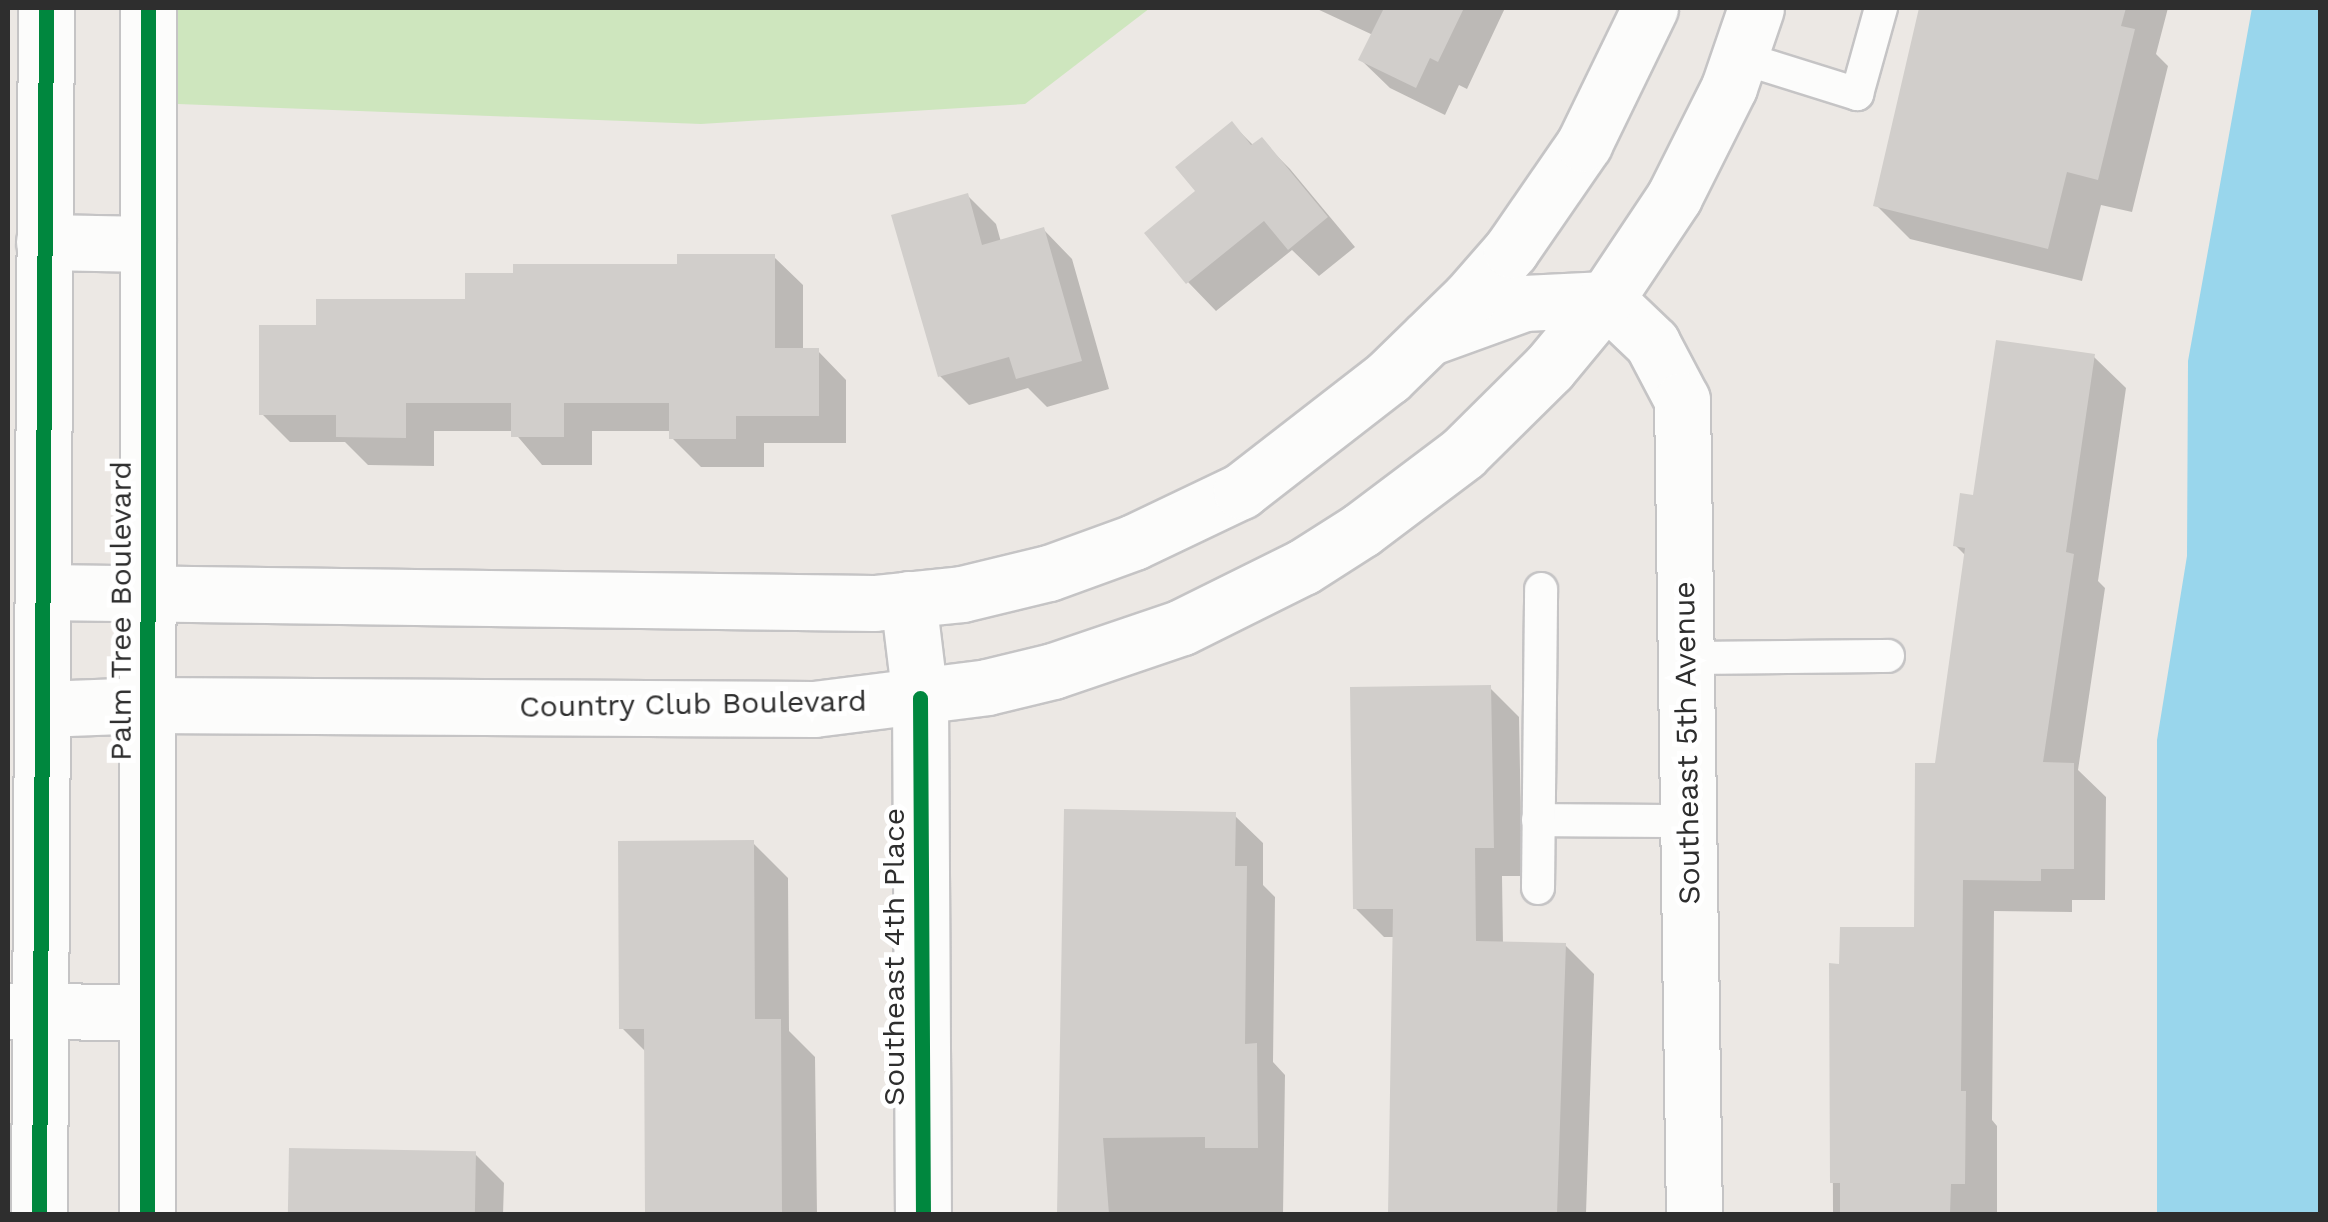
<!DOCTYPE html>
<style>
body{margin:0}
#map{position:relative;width:2328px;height:1222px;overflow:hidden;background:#ece8e4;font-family:"Work Sans",sans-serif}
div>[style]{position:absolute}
.green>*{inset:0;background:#cee6be}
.water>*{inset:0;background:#99d6ec}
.shadow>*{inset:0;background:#0003}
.building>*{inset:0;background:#d1cecb;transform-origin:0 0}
.roads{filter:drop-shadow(2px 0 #c5c4c5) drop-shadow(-2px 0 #c5c4c5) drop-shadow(0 2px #c5c4c5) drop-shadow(0 -2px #c5c4c5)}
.lane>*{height:32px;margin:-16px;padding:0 16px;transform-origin:16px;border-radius:16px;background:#fcfcfb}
.street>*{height:55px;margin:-27.5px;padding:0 27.5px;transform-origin:27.5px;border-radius:27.5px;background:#fcfcfb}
.secondary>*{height:55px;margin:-27.5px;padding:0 27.5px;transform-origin:27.5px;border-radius:27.5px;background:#fcfcfb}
.cycleway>*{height:15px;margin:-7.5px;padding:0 7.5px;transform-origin:7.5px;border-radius:7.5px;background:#00873e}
span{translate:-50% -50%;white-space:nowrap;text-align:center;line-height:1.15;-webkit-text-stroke:10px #fff;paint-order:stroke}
.street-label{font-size:30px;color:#2e2e2e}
.frame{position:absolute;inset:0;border:10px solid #2e2e2e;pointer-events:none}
</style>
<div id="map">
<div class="green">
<i style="clip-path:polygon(178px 8px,1150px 8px,1025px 104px,701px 124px,178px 104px)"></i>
</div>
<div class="water">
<i style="clip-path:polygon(2252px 8px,2320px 8px,2320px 1214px,2157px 1214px,2157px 740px,2187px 556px,2188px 361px)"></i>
</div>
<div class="shadow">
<i style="clip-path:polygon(1315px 8px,1505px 8px,1467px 89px,1459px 85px,1445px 115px,1390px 88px,1361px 60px,1373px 35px)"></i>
<i style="clip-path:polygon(1921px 8px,2168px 8px,2156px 54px,2168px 66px,2132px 212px,2101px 205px,2082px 281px,1910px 239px,1876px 205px)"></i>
<i style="clip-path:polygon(1232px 124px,1254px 146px,1261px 140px,1290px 169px,1355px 247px,1319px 276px,1292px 250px,1216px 311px,1188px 282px,1199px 191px)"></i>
<i style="clip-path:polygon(967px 195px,996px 224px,1001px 242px,1044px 230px,1072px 259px,1109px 389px,1047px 407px,1028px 388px,969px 405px,940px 376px)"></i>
<i style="clip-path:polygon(774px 257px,803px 285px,803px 351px,818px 351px,846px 380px,846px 443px,764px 443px,764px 467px,701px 467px,672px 438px,672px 431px,592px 431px,592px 465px,542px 465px,513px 431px,434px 431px,434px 466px,368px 465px,345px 442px,290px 442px,262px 414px,319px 328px,679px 267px)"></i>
<i style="clip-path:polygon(2093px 356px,2126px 388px,2098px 581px,2105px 588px,2078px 770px,2106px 797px,2105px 900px,2072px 900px,2072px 912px,1994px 911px,1992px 1120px,1997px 1126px,1997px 1214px,1833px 1214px,1832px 966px,1841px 967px,1916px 930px,1967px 557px,1955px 545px,1975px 498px)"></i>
<i style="clip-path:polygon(1490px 688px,1519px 717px,1522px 876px,1502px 876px,1503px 944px,1565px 945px,1594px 974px,1586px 1214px,1391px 1214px,1395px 937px,1384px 937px,1355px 908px)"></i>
<i style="clip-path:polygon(1066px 812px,1234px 815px,1263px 843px,1263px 885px,1275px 897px,1273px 1062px,1285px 1075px,1283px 1214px,1060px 1214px)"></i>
<i style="clip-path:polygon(753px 843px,788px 878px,789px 1031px,815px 1057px,817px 1214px,647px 1214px,647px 1053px,621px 1027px)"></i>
<i style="clip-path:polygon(292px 1150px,475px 1154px,504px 1183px,503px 1214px,290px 1214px)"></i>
</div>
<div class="building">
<i style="clip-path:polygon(1384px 8px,1464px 8px,1438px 62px,1430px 58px,1416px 88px,1358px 60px)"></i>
<i style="clip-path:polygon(1919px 8px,2126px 8px,2121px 26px,2135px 29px,2098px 180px,2067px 172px,2048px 249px,1873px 206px)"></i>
<i style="clip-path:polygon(1232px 121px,1251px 145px,1262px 137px,1328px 217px,1288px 250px,1264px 221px,1186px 284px,1144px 233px,1195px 191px,1175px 167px)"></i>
<i style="clip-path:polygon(968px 193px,982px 245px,1044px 227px,1082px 361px,1016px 379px,1009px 357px,938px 377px,891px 215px)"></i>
<i style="clip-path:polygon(677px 254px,775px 254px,775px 348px,819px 348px,819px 416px,736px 416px,736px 439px,669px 439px,669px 403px,564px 403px,564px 437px,511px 437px,511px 403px,406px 403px,406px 438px,336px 437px,336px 415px,259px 415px,259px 325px,316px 325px,316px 299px,465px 299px,465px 273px,513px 273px,513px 264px,677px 264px)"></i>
<i style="clip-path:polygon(1996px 340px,2095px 354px,2066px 552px,2074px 554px,2043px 762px,2074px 763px,2074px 869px,2041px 869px,2041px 881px,1963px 880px,1961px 1091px,1966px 1091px,1965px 1184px,1951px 1184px,1950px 1214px,1840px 1214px,1840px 1183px,1830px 1183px,1829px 963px,1839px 964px,1840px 927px,1914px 927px,1915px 763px,1935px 763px,1965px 548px,1953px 546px,1960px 493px,1973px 495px)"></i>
<i style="clip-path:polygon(1491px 685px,1494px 848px,1475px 848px,1476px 941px,1566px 943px,1557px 1214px,1388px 1214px,1393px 909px,1353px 909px,1350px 687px)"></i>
<i style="clip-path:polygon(1064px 809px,1236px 812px,1235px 866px,1247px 866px,1245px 1044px,1257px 1043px,1258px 1148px,1205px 1148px,1205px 1137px,1103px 1138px,1109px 1214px,1057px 1214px)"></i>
<i style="clip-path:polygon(754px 840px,755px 1019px,781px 1019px,782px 1214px,645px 1214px,644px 1029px,619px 1029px,618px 841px)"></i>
<i style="left:289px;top:1148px;width:187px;height:66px;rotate:1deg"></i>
</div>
<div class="roads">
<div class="lane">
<i style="left:1739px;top:57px;width:124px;rotate:17.4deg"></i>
<i style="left:1857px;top:94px;width:89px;rotate:-74.4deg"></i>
<i style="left:1686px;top:658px;width:202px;rotate:-0.6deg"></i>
<i style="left:1538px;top:820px;width:150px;rotate:0.4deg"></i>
<i style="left:1538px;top:888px;width:299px;rotate:-89.4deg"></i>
</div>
<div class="street">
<i style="left:1428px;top:338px;width:102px;rotate:-20deg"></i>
<i style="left:1524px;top:303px;width:82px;rotate:-2.8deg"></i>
<i style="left:1606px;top:299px;width:64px;rotate:43.7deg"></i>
<i style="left:1652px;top:343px;width:64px;rotate:62.2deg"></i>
<i style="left:1682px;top:400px;width:814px;rotate:89.16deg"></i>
<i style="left:908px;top:599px;width:100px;rotate:83.1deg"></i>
<i style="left:920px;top:698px;width:516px;rotate:89.67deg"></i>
<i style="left:8px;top:1011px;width:139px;rotate:0.4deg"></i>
</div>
<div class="secondary">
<i style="left:44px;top:242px;width:104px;rotate:1.1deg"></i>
<i style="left:43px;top:592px;width:831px;rotate:0.76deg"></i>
<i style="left:874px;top:603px;width:88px;rotate:-5.8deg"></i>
<i style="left:962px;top:594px;width:89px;rotate:-13.6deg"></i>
<i style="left:1049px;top:573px;width:90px;rotate:-20deg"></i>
<i style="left:1134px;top:542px;width:119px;rotate:-25.5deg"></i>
<i style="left:1241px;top:491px;width:186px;rotate:-37.8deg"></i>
<i style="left:1388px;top:377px;width:113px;rotate:-44.3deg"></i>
<i style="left:1469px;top:298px;width:64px;rotate:-48.8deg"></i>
<i style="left:1511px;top:250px;width:129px;rotate:-55.4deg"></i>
<i style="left:1584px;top:144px;width:151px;rotate:-64.1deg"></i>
<i style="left:42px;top:709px;width:106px;rotate:-2.2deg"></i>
<i style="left:148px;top:705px;width:666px;rotate:0.34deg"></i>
<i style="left:814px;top:709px;width:174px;rotate:-7.2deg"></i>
<i style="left:987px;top:687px;width:68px;rotate:-13.6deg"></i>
<i style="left:1053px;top:671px;width:136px;rotate:-18.8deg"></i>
<i style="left:1182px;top:627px;width:135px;rotate:-26.4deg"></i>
<i style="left:1303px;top:567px;width:69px;rotate:-32.5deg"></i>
<i style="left:1361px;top:530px;width:128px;rotate:-37deg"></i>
<i style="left:1463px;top:453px;width:121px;rotate:-44.7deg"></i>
<i style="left:1549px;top:368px;width:89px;rotate:-50.4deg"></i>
<i style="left:1606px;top:299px;width:123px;rotate:-56.3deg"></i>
<i style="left:1674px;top:197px;width:123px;rotate:-63.4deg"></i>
<i style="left:1729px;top:87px;width:83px;rotate:-71.1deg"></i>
<i style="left:39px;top:1214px;width:1206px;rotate:-89.67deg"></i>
<i style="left:147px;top:1214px;width:1206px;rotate:-89.95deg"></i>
</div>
</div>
<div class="cycleway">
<i style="left:920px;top:698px;width:516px;rotate:89.67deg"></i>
<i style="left:39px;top:1214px;width:1206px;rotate:-89.67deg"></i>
<i style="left:147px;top:1214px;width:1206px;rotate:-89.95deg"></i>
</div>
<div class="street-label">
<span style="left:121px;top:611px;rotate:-90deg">Palm Tree Boulevard</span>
<span style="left:693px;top:704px;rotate:-1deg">Country Club Boulevard</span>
<span style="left:1687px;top:743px;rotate:-91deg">Southeast 5th Avenue</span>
<span style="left:894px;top:957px;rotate:-90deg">Southeast 4th Place</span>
</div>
<div class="frame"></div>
</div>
